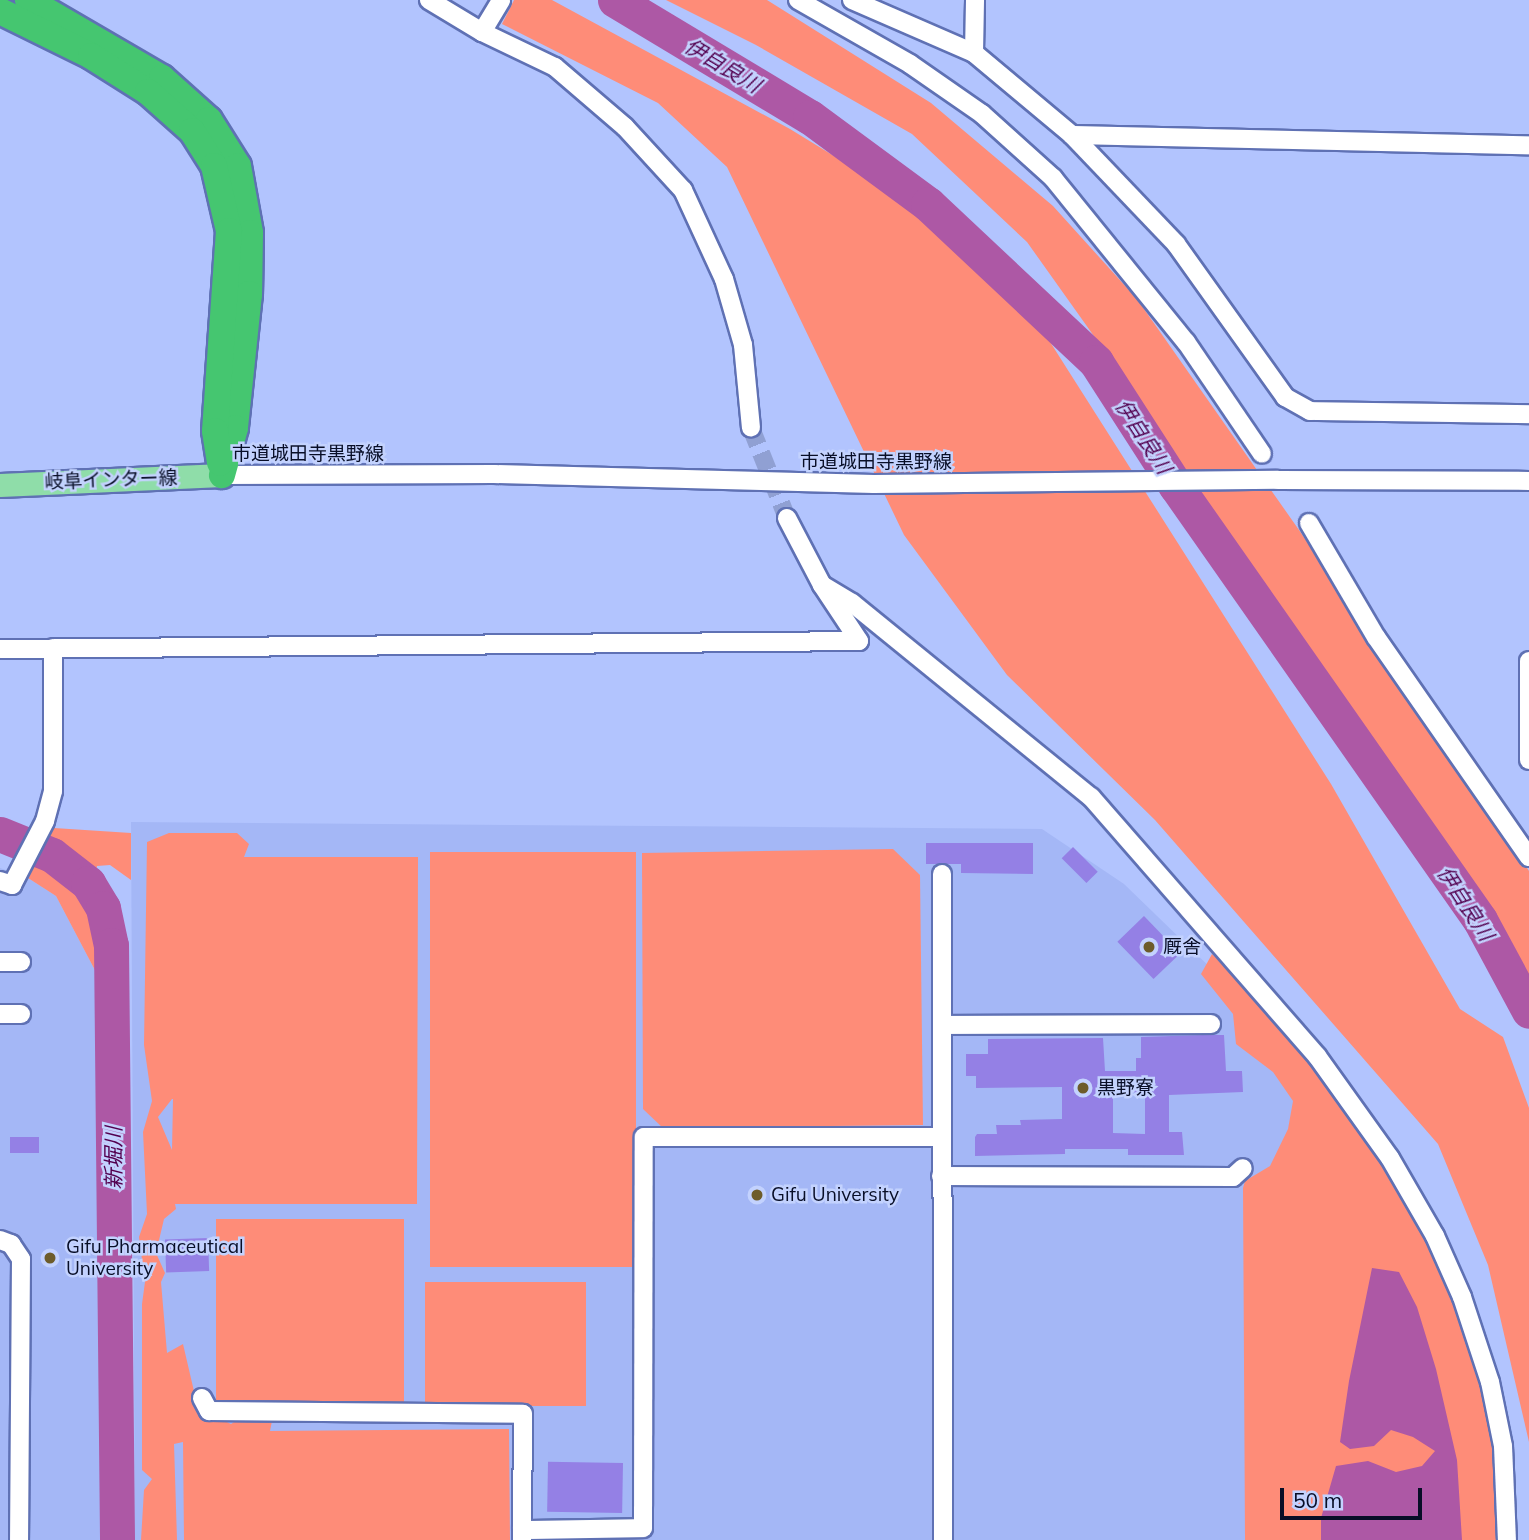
<!DOCTYPE html>
<meta charset="utf-8">
<style>
body{margin:0}
#map{position:relative;width:1529px;height:1540px;overflow:hidden;background:#b2c4fe;font-family:Mulish,"Noto Sans JP",sans-serif}
div>[style]{position:absolute}
.built>*{inset:0;background:#a4b7f6}
.green>*{inset:0;background:#fe8c78;transform-origin:0 0}
.water>*{inset:0;background:#ad58a5}
.river>*{height:35px;margin:-17.5px;padding:0 17.5px;transform-origin:17.5px;border-radius:17.5px;background:#ad58a5}
.building>*{inset:0;background:#9480e5;transform-origin:0 0}
.minor-tunnel>*{height:18px;margin-top:-9px;transform-origin:0;background:repeating-linear-gradient(90deg,#90a0d3 0 18px,transparent 0 27px)}
.roads{filter:drop-shadow(2px 0 #5f71b4) drop-shadow(-2px 0 #5f71b4) drop-shadow(0 2px #5f71b4) drop-shadow(0 -2px #5f71b4)}
.minor>*{height:18px;margin:-9px;padding:0 9px;transform-origin:9px;border-radius:9px;background:#fff}
.major>*{height:23px;margin:-11.5px;padding:0 11.5px;transform-origin:11.5px;border-radius:11.5px;background:#8fdda9}
.highway>*{height:26px;margin:-13px;padding:0 13px;transform-origin:13px;border-radius:13px;background:#45c670}
.dots>*{width:19px;height:19px;translate:-50% -50%;box-sizing:border-box;border:4px solid #c3d2fe;border-radius:50%}
span{translate:-50% -50%;white-space:nowrap;text-align:center;line-height:1.15;-webkit-text-stroke:5px #c3d2fe;paint-order:stroke}
.street-label{font-size:19px;color:#080e27}
.poi-label{font-size:19px;color:#080e27}
.left{translate:0 -50%;text-align:left}
.water-label{font-size:21px;color:#53004f;font-style:italic}
.scale{position:absolute;left:1280px;top:1488px;width:142px;height:32px;box-sizing:border-box;border:4px solid #080e27;border-top:0;padding-left:9px;font-size:21px;line-height:24px;white-space:nowrap;color:#080e27;-webkit-text-stroke:5px #c3d2fe;paint-order:stroke}
</style>
<div id="map">
<div class="built">
<i style="clip-path:polygon(131px 822px,1042px 829px,1124px 884px,1218px 975px,1326px 1099px,1479px 1540px,135px 1540px)"></i>
<i style="clip-path:polygon(0 868px,28px 878px,56px 896px,98px 976px,103px 1540px,0 1540px)"></i>
</div>
<div class="green">
<i style="clip-path:polygon(514px 0,552px 0,790px 129px,896px 194px,1031px 312px,1331px 784px,1460px 1009px,1503px 1037px,1529px 1108px,1529px 1442px,1488px 1265px,1438px 1144px,1155px 820px,1007px 675px,904px 535px,727px 167px,658px 103px,502px 24px)"></i>
<i style="clip-path:polygon(666px 0,767px 0,931px 103px,1053px 206px,1137px 299px,1299px 530px,1529px 871px,1529px 994px,1323px 675px,1269px 602px,1138px 398px,1027px 242px,912px 134px,756px 45px)"></i>
<i style="clip-path:polygon(54px 828px,131px 833px,131px 880px,110px 865px,97px 866px,90px 911px,112px 969px,98px 976px,56px 896px,28px 878px)"></i>
<i style="clip-path:polygon(evenodd,169px 833px,237px 833px,249px 844px,244px 857px,418px 857px,417px 1204px,175px 1204px,176px 1209px,164px 1219px,156px 1253px,165px 1273px,161px 1282px,167px 1353px,183px 1344px,200px 1417px,206px 1412px,231px 1424px,247px 1414px,272px 1421px,270px 1431px,509px 1429px,510px 1540px,184px 1540px,183px 1442px,174px 1444px,177px 1540px,141px 1540px,144px 1490px,152px 1479px,142px 1470px,142px 1304px,145px 1282px,139px 1237px,147px 1214px,143px 1132px,152px 1101px,144px 1045px,147px 842px,169px 833px,172px 1099px,173px 1099px,172px 1150px,158px 1117px,172px 1099px)"></i>
<i style="clip-path:polygon(893px 849px,920px 875px,923px 1125px,663px 1128px,643px 1109px,642px 853px)"></i>
<i style="left:430px;top:852px;width:206px;height:415px"></i>
<i style="clip-path:polygon(1212px 954px,1250px 989px,1318px 1063px,1403px 1189px,1470px 1327px,1512px 1499px,1513px 1540px,1245px 1540px,1243px 1188px,1245px 1181px,1270px 1166px,1288px 1129px,1293px 1101px,1273px 1072px,1236px 1044px,1233px 1014px,1201px 974px)"></i>
<i style="left:216px;top:1219px;width:188px;height:186px"></i>
<i style="left:425px;top:1282px;width:161px;height:124px"></i>
</div>
<div class="water">
<i style="clip-path:polygon(1372px 1268px,1399px 1272px,1417px 1307px,1436px 1369px,1457px 1460px,1462px 1540px,1321px 1540px,1321px 1518px,1336px 1466px,1368px 1461px,1396px 1472px,1422px 1466px,1435px 1451px,1413px 1437px,1391px 1430px,1374px 1446px,1350px 1449px,1340px 1442px,1349px 1381px)"></i>
</div>
<div class="river">
<i style="left:615px;top:0;width:227px;rotate:31deg"></i>
<i style="left:810px;top:117px;width:147px;rotate:36.4deg"></i>
<i style="left:928px;top:204px;width:231px;rotate:43.2deg"></i>
<i style="left:1096px;top:362px;width:148px;rotate:57.2deg"></i>
<i style="left:1176px;top:486px;width:530px;rotate:54.99deg"></i>
<i style="left:1480px;top:920px;width:103px;rotate:61.7deg"></i>
<i style="left:0;top:834px;width:56px;rotate:22deg"></i>
<i style="left:52px;top:855px;width:46px;rotate:37.9deg"></i>
<i style="left:88px;top:883px;width:29px;rotate:59deg"></i>
<i style="left:103px;top:908px;width:38px;rotate:78deg"></i>
<i style="left:111px;top:945px;width:595px;rotate:89.42deg"></i>
</div>
<div class="building">
<i style="clip-path:polygon(926px 843px,1033px 843px,1033px 874px,961px 873px,961px 864px,926px 864px)"></i>
<i style="left:1073px;top:847px;width:35px;height:16px;rotate:45deg"></i>
<i style="left:1144px;top:916px;width:52px;height:37px;rotate:46deg"></i>
<i style="clip-path:polygon(evenodd,1202px 1035px,1224px 1035px,1226px 1071px,1242px 1071px,1243px 1092px,1169px 1095px,1169px 1132px,1182px 1132px,1184px 1155px,1128px 1155px,1128px 1149px,1065px 1149px,1065px 1154px,975px 1156px,975px 1137px,977px 1134px,997px 1134px,996px 1125px,1021px 1125px,1020px 1120px,1062px 1119px,1062px 1087px,976px 1088px,976px 1076px,966px 1076px,966px 1054px,988px 1054px,988px 1039px,1103px 1038px,1105px 1071px,1136px 1071px,1136px 1058px,1141px 1058px,1141px 1037px,1202px 1035px,1145px 1092px,1145px 1134px,1113px 1133px,1113px 1093px,1145px 1092px)"></i>
<i style="left:10px;top:1137px;width:29px;height:16px"></i>
<i style="left:208px;top:1238px;width:33px;height:43px;rotate:88deg"></i>
<i style="left:623px;top:1463px;width:50px;height:75px;rotate:91deg"></i>
</div>
<div class="minor-tunnel">
<i style="left:751px;top:428px;width:97px;rotate:68.2deg"></i>
</div>
<div class="roads">
<div class="minor">
<i style="left:429px;top:0;width:62px;rotate:31.1deg"></i>
<i style="left:482px;top:32px;width:81px;rotate:25.6deg"></i>
<i style="left:555px;top:67px;width:92px;rotate:40.6deg"></i>
<i style="left:625px;top:127px;width:86px;rotate:47.4deg"></i>
<i style="left:683px;top:190px;width:98px;rotate:65.3deg"></i>
<i style="left:724px;top:279px;width:69px;rotate:73.9deg"></i>
<i style="left:743px;top:345px;width:83px;rotate:84.5deg"></i>
<i style="left:798px;top:0;width:129px;rotate:29.7deg"></i>
<i style="left:910px;top:64px;width:88px;rotate:34.8deg"></i>
<i style="left:982px;top:114px;width:96px;rotate:42deg"></i>
<i style="left:1053px;top:178px;width:211px;rotate:51deg"></i>
<i style="left:1186px;top:342px;width:135px;rotate:55.8deg"></i>
<i style="left:852px;top:0;width:133px;rotate:23.5deg"></i>
<i style="left:974px;top:53px;width:128px;rotate:39.9deg"></i>
<i style="left:1072px;top:135px;width:457px;rotate:1.3deg"></i>
<i style="left:482px;top:32px;width:37px;rotate:-59deg"></i>
<i style="left:974px;top:53px;width:53px;rotate:-88.9deg"></i>
<i style="left:1072px;top:135px;width:151px;rotate:46.3deg"></i>
<i style="left:1176px;top:244px;width:188px;rotate:54.5deg"></i>
<i style="left:1285px;top:397px;width:29px;rotate:29deg"></i>
<i style="left:1310px;top:411px;width:219px;rotate:0.8deg"></i>
<i style="left:222px;top:475px;width:272px;rotate:-0.2deg"></i>
<i style="left:494px;top:474px;width:380px;rotate:1.5deg"></i>
<i style="left:874px;top:484px;width:404px;rotate:-0.6deg"></i>
<i style="left:1278px;top:480px;width:251px;rotate:0.2deg"></i>
<i style="left:787px;top:518px;width:76px;rotate:62.4deg"></i>
<i style="left:822px;top:585px;width:67px;rotate:56.5deg"></i>
<i style="left:1309px;top:523px;width:132px;rotate:59.6deg"></i>
<i style="left:1376px;top:637px;width:268px;rotate:55.2deg"></i>
<i style="left:822px;top:585px;width:35px;rotate:31deg"></i>
<i style="left:852px;top:603px;width:308px;rotate:39.1deg"></i>
<i style="left:1091px;top:797px;width:344px;rotate:48.9deg"></i>
<i style="left:1317px;top:1056px;width:125px;rotate:54.4deg"></i>
<i style="left:1390px;top:1158px;width:90px;rotate:60deg"></i>
<i style="left:1435px;top:1236px;width:67px;rotate:66.1deg"></i>
<i style="left:1462px;top:1297px;width:89px;rotate:71.8deg"></i>
<i style="left:1490px;top:1382px;width:65px;rotate:78.5deg"></i>
<i style="left:1503px;top:1446px;width:94px;rotate:87.6deg"></i>
<i style="left:0;top:649px;width:859px;rotate:-0.53deg"></i>
<i style="left:1529px;top:661px;width:99px;rotate:90deg"></i>
<i style="left:942px;top:874px;width:666px;rotate:89.91deg"></i>
<i style="left:0;top:881px;width:13px;rotate:18deg"></i>
<i style="left:12px;top:885px;width:72px;rotate:-62.7deg"></i>
<i style="left:45px;top:821px;width:31px;rotate:-75deg"></i>
<i style="left:53px;top:791px;width:143px;rotate:-90deg"></i>
<i style="left:0;top:962px;width:21px"></i>
<i style="left:0;top:1014px;width:21px"></i>
<i style="left:942px;top:1025px;width:269px;rotate:-0.2deg"></i>
<i style="left:941px;top:1176px;width:292px;rotate:0.2deg"></i>
<i style="left:1233px;top:1177px;width:13px;rotate:-42deg"></i>
<i style="left:0;top:1240px;width:12px;rotate:20deg"></i>
<i style="left:11px;top:1244px;width:18px;rotate:56deg"></i>
<i style="left:21px;top:1259px;width:281px;rotate:90.4deg"></i>
<i style="left:202px;top:1398px;width:15px;rotate:62deg"></i>
<i style="left:209px;top:1411px;width:314px;rotate:0.5deg"></i>
<i style="left:523px;top:1414px;width:126px;rotate:90.5deg"></i>
<i style="left:522px;top:1530px;width:121px;rotate:-0.9deg"></i>
<i style="left:643px;top:1528px;width:391px;rotate:-89.9deg"></i>
<i style="left:644px;top:1137px;width:298px"></i>
</div>
<div class="major">
<i style="left:0;top:485px;width:222px;rotate:-2.6deg"></i>
</div>
<div class="highway">
<i style="left:28px;top:0;width:155px;rotate:30.2deg"></i>
<i style="left:162px;top:78px;width:63px;rotate:41.8deg"></i>
<i style="left:209px;top:120px;width:54px;rotate:57.8deg"></i>
<i style="left:238px;top:166px;width:68px;rotate:79.8deg"></i>
<i style="left:250px;top:233px;width:61px;rotate:90.9deg"></i>
<i style="left:249px;top:294px;width:135px;rotate:96deg"></i>
<i style="left:235px;top:428px;width:49px;rotate:105.5deg"></i>
<i style="left:0;top:11px;width:102px;rotate:26.3deg"></i>
<i style="left:91px;top:56px;width:67px;rotate:32.3deg"></i>
<i style="left:148px;top:92px;width:59px;rotate:41.6deg"></i>
<i style="left:192px;top:131px;width:41px;rotate:57.8deg"></i>
<i style="left:214px;top:166px;width:67px;rotate:77deg"></i>
<i style="left:229px;top:231px;width:200px;rotate:94deg"></i>
<i style="left:215px;top:431px;width:32px;rotate:81deg"></i>
</div>
</div>
<div class="dots">
<i style="left:1149px;top:947px;background:#6d5c2a"></i>
<i style="left:1083px;top:1088px;background:#6d5c2a"></i>
<i style="left:757px;top:1195px;background:#6d5c2a"></i>
<i style="left:50px;top:1258px;background:#6d5c2a"></i>
</div>
<div class="street-label">
<span style="left:308px;top:454px">市道城田寺黒野線</span>
<span style="left:876px;top:462px">市道城田寺黒野線</span>
<span style="left:111px;top:480px;rotate:-2deg">岐阜インター線</span>
</div>
<div class="poi-label">
<span class="left" style="left:1163px;top:947px">厩舎</span>
<span class="left" style="left:1097px;top:1088px">黒野寮</span>
<span class="left" style="left:771px;top:1195px">Gifu University</span>
<span class="left" style="left:66px;top:1258px">Gifu Pharmaceutical<br>University</span>
</div>
<div class="water-label">
<span style="left:723px;top:65px;rotate:31deg">伊自良川</span>
<span style="left:1144px;top:436px;rotate:57deg">伊自良川</span>
<span style="left:1466px;top:903px;rotate:57deg">伊自良川</span>
<span style="left:113px;top:1158px;rotate:-90deg">新堀川</span>
</div>
<div class="scale">50 m</div>
</div>
